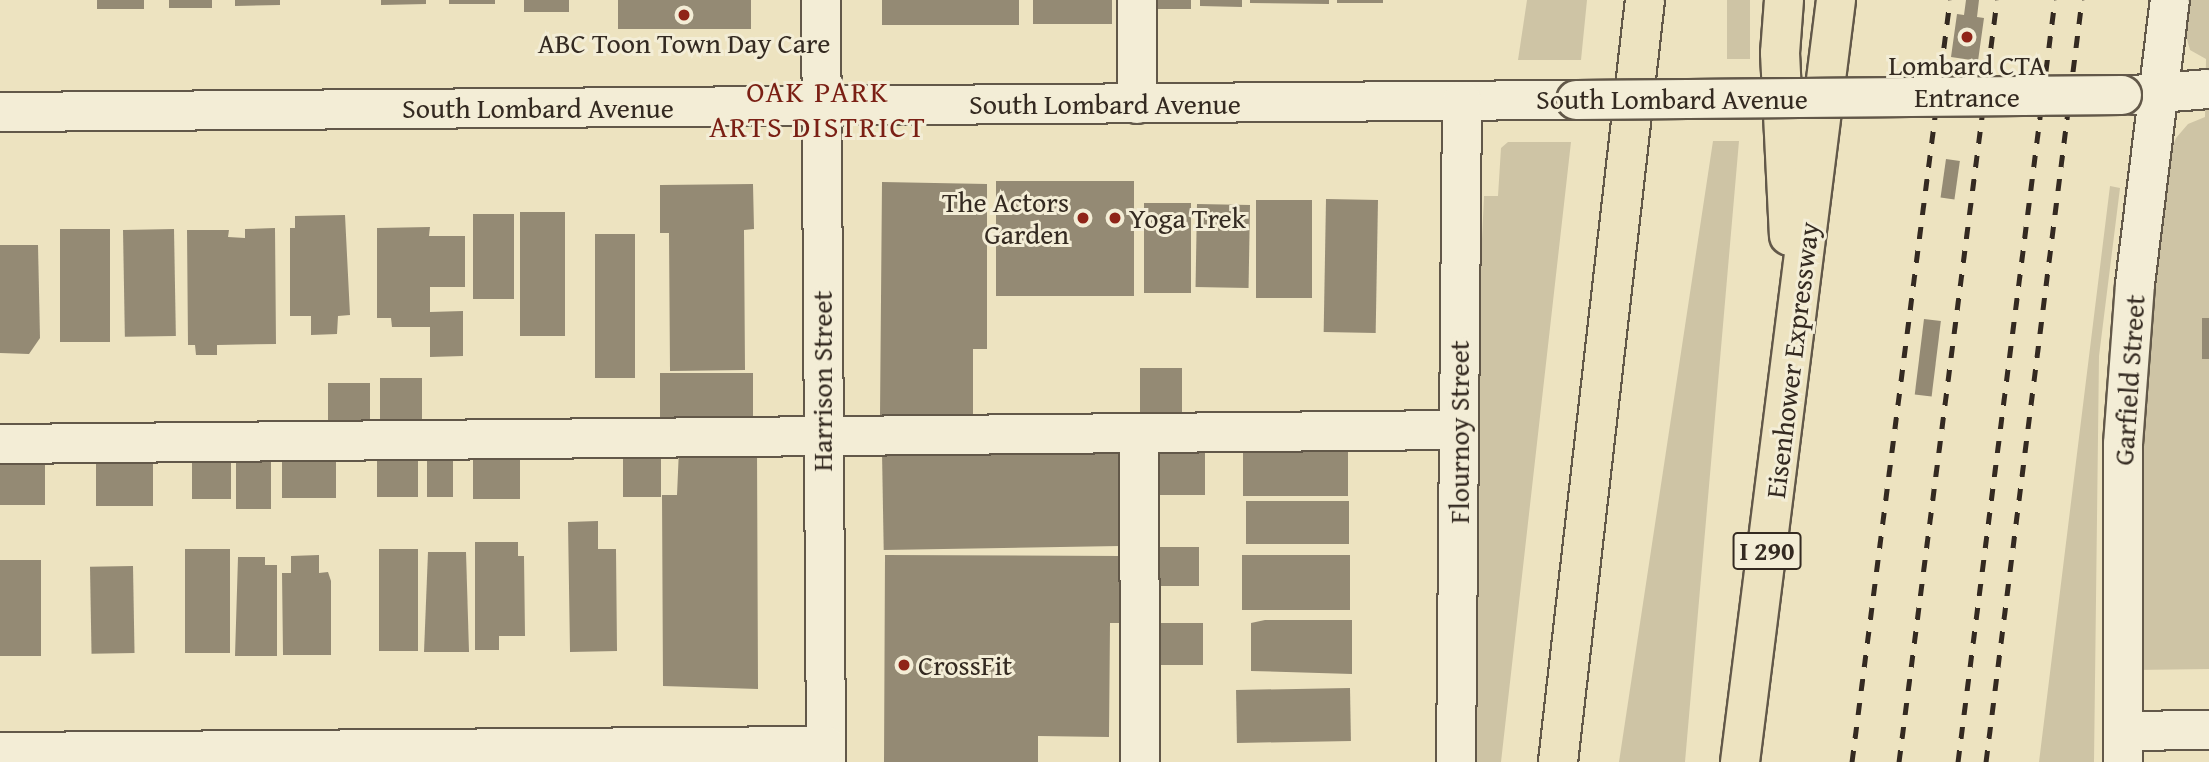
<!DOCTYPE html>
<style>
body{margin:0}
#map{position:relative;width:2209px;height:762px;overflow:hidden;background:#ede3c0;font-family:"Gentium Book Plus",serif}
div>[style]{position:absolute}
.green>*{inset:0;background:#cec4a5;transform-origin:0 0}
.building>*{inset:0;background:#948a74;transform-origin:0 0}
.roads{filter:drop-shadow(2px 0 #625849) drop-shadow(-2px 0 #625849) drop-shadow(0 2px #625849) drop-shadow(0 -2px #625849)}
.minor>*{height:38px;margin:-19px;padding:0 19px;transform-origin:19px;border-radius:19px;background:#f3edd6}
.highway>*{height:38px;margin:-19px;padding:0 19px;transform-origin:19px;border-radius:19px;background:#ede3c0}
.rail>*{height:5px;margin-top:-2.5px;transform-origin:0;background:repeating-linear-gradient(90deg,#342a21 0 12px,transparent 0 24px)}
.bridges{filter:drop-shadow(2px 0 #625849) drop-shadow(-2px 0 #625849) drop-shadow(0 2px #625849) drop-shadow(0 -2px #625849)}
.minor-bridge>*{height:38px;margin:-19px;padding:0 19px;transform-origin:19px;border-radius:19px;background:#f3edd6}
.dots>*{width:19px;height:19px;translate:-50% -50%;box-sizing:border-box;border:4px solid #f3edd6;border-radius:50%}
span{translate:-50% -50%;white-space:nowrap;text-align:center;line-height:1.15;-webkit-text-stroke:6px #f3edd6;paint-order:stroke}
.shield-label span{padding:2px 5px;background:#f3edd6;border:2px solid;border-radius:5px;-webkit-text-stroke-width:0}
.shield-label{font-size:26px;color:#342a21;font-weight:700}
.poi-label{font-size:28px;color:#342a21}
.right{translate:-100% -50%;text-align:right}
.left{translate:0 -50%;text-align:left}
.street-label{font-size:28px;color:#342a21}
.neighbourhood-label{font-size:30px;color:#7a1f14;letter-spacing:2px}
</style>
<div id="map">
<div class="green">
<i style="clip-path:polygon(1527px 0,1587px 0,1581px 60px,1518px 60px)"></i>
<i style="left:1727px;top:0;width:23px;height:59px"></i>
<i style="clip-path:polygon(2190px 0,2209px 0,2209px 669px,2134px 670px,2131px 448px,2167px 161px,2176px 138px,2188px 124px,2205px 117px,2206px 59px,2190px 50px,2186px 36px)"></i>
<i style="clip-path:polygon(1713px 141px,1739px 141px,1685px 762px,1619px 762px)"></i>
<i style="clip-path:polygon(1508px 142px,1571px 142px,1501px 762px,1477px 762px,1473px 434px,1484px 196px,1498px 196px,1501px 148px)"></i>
<i style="clip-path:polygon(2110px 186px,2120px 188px,2099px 356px,2094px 762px,2039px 762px)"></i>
</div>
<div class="building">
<i style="left:97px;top:0;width:47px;height:9px"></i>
<i style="left:169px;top:0;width:43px;height:8px"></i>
<i style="clip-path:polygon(235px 0,280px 0,280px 5px,235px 6px)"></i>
<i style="clip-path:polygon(381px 0,426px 0,426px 4px,381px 5px)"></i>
<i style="left:449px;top:0;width:46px;height:4px"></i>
<i style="left:524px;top:0;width:45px;height:12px"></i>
<i style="left:618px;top:0;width:133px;height:29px"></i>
<i style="left:882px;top:0;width:137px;height:25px"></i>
<i style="left:1033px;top:0;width:79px;height:24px"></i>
<i style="left:1150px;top:0;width:41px;height:9px"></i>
<i style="clip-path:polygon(1200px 0,1242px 0,1242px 7px,1200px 6px)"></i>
<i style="clip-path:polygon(1250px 0,1329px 0,1329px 4px,1250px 3px)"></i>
<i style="left:1337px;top:0;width:46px;height:3px"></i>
<i style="clip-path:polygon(1966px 0,1979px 0,1977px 17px,1984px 18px,1978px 61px,1951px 57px,1957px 14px,1964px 15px)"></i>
<i style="left:1946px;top:159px;width:14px;height:39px;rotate:8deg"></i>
<i style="left:996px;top:181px;width:138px;height:115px"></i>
<i style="clip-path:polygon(882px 182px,987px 184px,987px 349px,973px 349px,973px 417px,880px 416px)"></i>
<i style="clip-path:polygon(753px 184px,754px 229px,744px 230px,745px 370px,670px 371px,669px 233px,660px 233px,660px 185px)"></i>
<i style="left:1326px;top:199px;width:52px;height:133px;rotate:1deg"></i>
<i style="left:1256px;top:200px;width:56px;height:98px"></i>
<i style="left:1144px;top:203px;width:47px;height:90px"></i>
<i style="left:1197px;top:204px;width:53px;height:83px;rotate:1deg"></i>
<i style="left:565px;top:212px;width:124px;height:45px;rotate:90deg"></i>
<i style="left:473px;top:214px;width:41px;height:85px"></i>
<i style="clip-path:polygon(345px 215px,350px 315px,338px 316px,337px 334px,311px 335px,311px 316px,290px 316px,290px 228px,295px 228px,295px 216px)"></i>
<i style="clip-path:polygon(430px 227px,429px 236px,465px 236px,465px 287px,430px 287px,430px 312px,463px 311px,463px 356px,430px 357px,430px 327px,392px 327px,391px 318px,377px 318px,377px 228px)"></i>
<i style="clip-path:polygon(275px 228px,276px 344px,217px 345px,217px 355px,196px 355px,195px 345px,188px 345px,187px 230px,229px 230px,228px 237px,245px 238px,245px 229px)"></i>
<i style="left:60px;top:229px;width:50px;height:113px"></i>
<i style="left:174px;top:229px;width:107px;height:51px;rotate:89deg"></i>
<i style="left:595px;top:234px;width:40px;height:144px"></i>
<i style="clip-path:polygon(0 245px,38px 245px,40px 338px,29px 354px,0 353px)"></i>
<i style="left:2202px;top:318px;width:7px;height:41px"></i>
<i style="left:1924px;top:319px;width:17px;height:76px;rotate:7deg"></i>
<i style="left:1140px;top:368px;width:42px;height:44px"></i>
<i style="left:753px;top:373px;width:48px;height:93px;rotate:90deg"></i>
<i style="left:380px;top:378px;width:42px;height:42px"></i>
<i style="left:370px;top:383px;width:40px;height:42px;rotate:90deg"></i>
<i style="clip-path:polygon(757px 448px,758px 689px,663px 686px,662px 495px,677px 495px,679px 449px)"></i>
<i style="left:1118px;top:450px;width:96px;height:236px;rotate:89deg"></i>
<i style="left:1348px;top:451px;width:45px;height:105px;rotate:90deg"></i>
<i style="left:1160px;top:453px;width:45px;height:42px"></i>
<i style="left:623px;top:455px;width:38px;height:42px"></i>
<i style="left:473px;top:456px;width:47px;height:43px"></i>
<i style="left:282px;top:457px;width:54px;height:41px"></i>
<i style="left:377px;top:457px;width:41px;height:40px"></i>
<i style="left:427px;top:457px;width:26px;height:40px"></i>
<i style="left:45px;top:461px;width:44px;height:45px;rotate:90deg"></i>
<i style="left:236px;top:461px;width:35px;height:48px"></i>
<i style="left:192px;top:463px;width:39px;height:36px"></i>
<i style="left:96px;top:464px;width:57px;height:42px"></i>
<i style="left:1246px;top:501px;width:103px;height:43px"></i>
<i style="clip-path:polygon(598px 521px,598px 549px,616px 549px,617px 651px,570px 652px,568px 522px)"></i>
<i style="clip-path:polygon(475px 542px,518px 542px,518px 556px,524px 556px,525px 636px,499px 636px,499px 650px,475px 650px)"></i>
<i style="left:1159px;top:547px;width:40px;height:39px"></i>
<i style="left:230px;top:549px;width:104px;height:45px;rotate:90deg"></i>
<i style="left:379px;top:549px;width:39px;height:102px"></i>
<i style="clip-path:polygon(428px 552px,466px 552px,469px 652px,424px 652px)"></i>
<i style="clip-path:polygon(319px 555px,319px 573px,328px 572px,331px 581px,331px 655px,283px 655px,282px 573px,291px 573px,291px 556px)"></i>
<i style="clip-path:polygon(885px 555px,1120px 556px,1119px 623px,1110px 623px,1109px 737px,1038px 736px,1038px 762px,884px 762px)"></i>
<i style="left:1350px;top:555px;width:55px;height:108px;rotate:90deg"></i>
<i style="clip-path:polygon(238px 557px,265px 557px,265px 565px,277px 565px,277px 656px,235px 656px)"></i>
<i style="left:0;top:560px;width:41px;height:96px"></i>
<i style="left:133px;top:566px;width:87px;height:43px;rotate:89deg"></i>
<i style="clip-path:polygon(1265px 620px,1352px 620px,1352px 674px,1251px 671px,1251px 623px)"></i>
<i style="left:1203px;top:623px;width:42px;height:45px;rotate:90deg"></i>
<i style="left:1350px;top:688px;width:53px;height:114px;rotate:89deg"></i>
</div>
<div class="roads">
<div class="minor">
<i style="left:821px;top:0;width:762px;rotate:89.62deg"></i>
<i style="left:1137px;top:0;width:104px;rotate:90deg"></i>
<i style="left:2134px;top:95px;width:75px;rotate:-4.6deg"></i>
<i style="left:0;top:112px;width:1576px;rotate:-0.44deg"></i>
<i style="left:1139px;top:433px;width:329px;rotate:89.8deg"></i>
<i style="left:0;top:444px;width:1459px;rotate:-0.55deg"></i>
<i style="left:2123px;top:731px;width:86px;rotate:-0.7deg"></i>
<i style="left:0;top:752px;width:826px;rotate:-0.42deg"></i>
<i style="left:1456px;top:762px;width:661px;rotate:-89.48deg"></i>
<i style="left:2123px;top:762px;width:318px;rotate:-90deg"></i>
<i style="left:2123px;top:444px;width:160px;rotate:-85.7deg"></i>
<i style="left:2135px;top:284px;width:286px;rotate:-83deg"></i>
</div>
<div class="highway">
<i style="left:1784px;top:0;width:53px;rotate:94.3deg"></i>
<i style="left:1780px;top:53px;width:183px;rotate:87.2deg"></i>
<i style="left:1558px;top:762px;width:767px;rotate:-83.49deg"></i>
<i style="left:1740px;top:762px;width:768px;rotate:-82.82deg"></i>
</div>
</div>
<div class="rail">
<i style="left:1852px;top:762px;width:768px;rotate:-82.67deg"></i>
<i style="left:1899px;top:762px;width:768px;rotate:-82.67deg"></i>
<i style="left:1958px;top:762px;width:768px;rotate:-82.75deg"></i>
<i style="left:1986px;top:762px;width:768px;rotate:-82.82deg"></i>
</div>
<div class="bridges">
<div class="minor-bridge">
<i style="left:1576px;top:100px;width:546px;rotate:-0.52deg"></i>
</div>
</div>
<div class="dots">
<i style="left:684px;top:15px;background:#8f2418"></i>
<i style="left:1967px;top:37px;background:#8f2418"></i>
<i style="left:1083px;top:218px;background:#8f2418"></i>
<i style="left:1115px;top:218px;background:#8f2418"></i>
<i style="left:904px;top:665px;background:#8f2418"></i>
</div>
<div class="shield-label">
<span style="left:1767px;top:551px">I 290</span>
</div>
<div class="poi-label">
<span style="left:684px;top:43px">ABC Toon Town Day Care</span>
<span style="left:1967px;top:81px">Lombard CTA<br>Entrance</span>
<span class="right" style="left:1069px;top:218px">The Actors<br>Garden</span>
<span class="left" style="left:1129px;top:218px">Yoga Trek</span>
<span class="left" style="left:918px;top:665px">CrossFit</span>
</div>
<div class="street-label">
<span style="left:1672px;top:99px">South Lombard Avenue</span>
<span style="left:1105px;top:104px">South Lombard Avenue</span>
<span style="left:538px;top:108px">South Lombard Avenue</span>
<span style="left:1792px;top:360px;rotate:-83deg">Eisenhower Expressway</span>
<span style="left:2129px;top:380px;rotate:-86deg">Garfield Street</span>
<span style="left:822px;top:381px;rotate:-90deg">Harrison Street</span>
<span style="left:1459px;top:432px;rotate:-90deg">Flournoy Street</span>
</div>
<div class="neighbourhood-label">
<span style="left:818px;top:108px">OAK PARK<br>ARTS DISTRICT</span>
</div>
</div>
